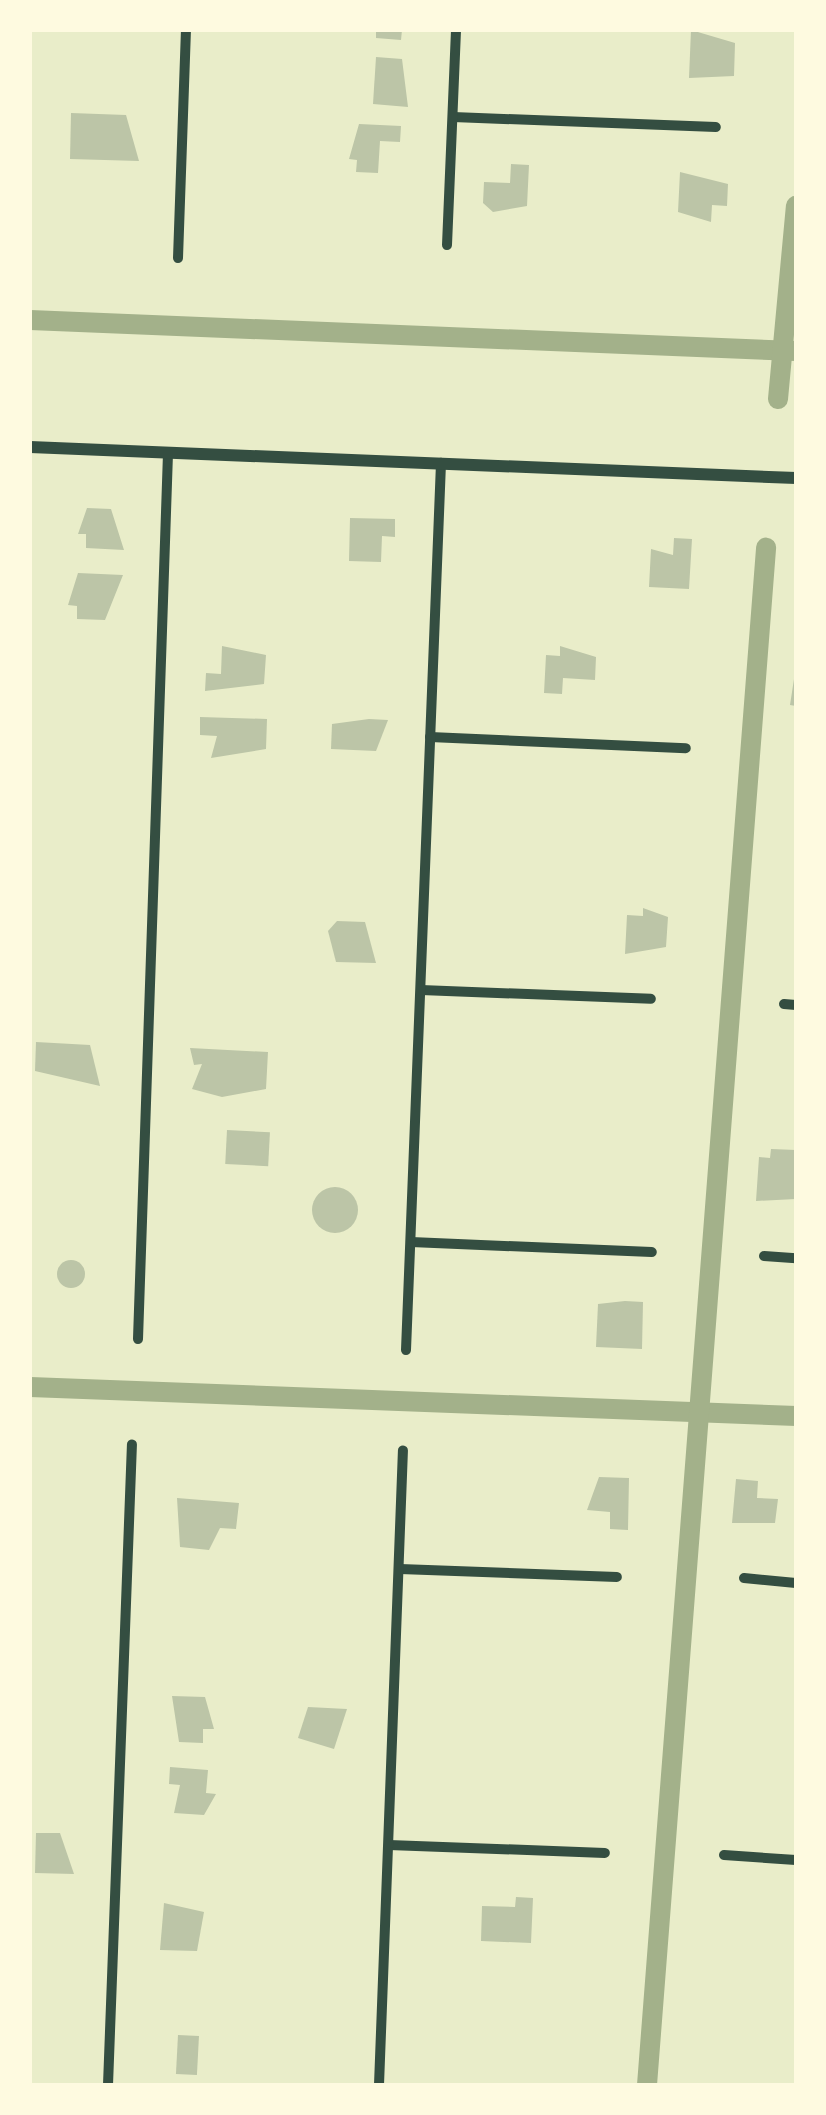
<!DOCTYPE html>
<style>
body{margin:0}
#map{position:relative;width:826px;height:2115px;overflow:hidden;background:#e9edc9;font-family:Signika,sans-serif}
div>[style]{position:absolute}
.canal>*{height:20px;margin:-10px;padding:0 10px;transform-origin:10px;border-radius:10px;background:#a3b18a}
.building>*{inset:0;background:#bcc5a7;transform-origin:0 0}
.round{border-radius:50%}
.minor>*{height:10px;margin:-5px;padding:0 5px;transform-origin:5px;border-radius:5px;background:#344e41}
.tertiary>*{height:12px;margin:-6px;padding:0 6px;transform-origin:6px;border-radius:6px;background:#344e41}
span{translate:-50% -50%;white-space:nowrap;text-align:center;line-height:1.15;-webkit-text-stroke:8px #fefae0;paint-order:stroke}
.frame{position:absolute;inset:0;border:32px solid #fefae0;pointer-events:none}
</style>
<div id="map">
<div class="canal">
<i style="left:30px;top:320px;width:767px;rotate:2.32deg"></i>
<i style="left:778px;top:399px;width:194px;rotate:-84.7deg"></i>
<i style="left:30px;top:1387px;width:767px;rotate:2.17deg"></i>
<i style="left:647px;top:2085px;width:1542px;rotate:-85.57deg"></i>
</div>
<div class="building">
<i style="clip-path:polygon(376px 30px,402px 30px,401px 40px,376px 38px)"></i>
<i style="clip-path:polygon(691px 30px,735px 43px,734px 76px,689px 78px)"></i>
<i style="clip-path:polygon(376px 57px,402px 59px,408px 107px,373px 104px)"></i>
<i style="clip-path:polygon(71px 113px,126px 115px,139px 161px,70px 159px)"></i>
<i style="clip-path:polygon(359px 124px,401px 126px,400px 142px,380px 141px,378px 173px,356px 172px,357px 160px,349px 159px)"></i>
<i style="clip-path:polygon(511px 164px,529px 165px,527px 206px,493px 212px,483px 203px,484px 182px,510px 183px)"></i>
<i style="clip-path:polygon(680px 172px,728px 184px,727px 206px,712px 205px,711px 222px,678px 212px)"></i>
<i style="clip-path:polygon(87px 508px,111px 509px,124px 550px,86px 548px,86px 534px,78px 534px)"></i>
<i style="clip-path:polygon(350px 518px,395px 519px,395px 537px,382px 536px,381px 562px,349px 561px)"></i>
<i style="clip-path:polygon(674px 538px,692px 539px,689px 589px,649px 587px,651px 549px,673px 555px)"></i>
<i style="clip-path:polygon(78px 573px,123px 575px,105px 620px,77px 619px,77px 606px,68px 605px)"></i>
<i style="clip-path:polygon(222px 646px,266px 655px,264px 684px,205px 691px,206px 673px,221px 674px)"></i>
<i style="clip-path:polygon(560px 646px,596px 657px,595px 680px,563px 678px,562px 694px,544px 693px,546px 655px,560px 656px)"></i>
<i style="clip-path:polygon(796px 666px,796px 706px,790px 705px)"></i>
<i style="clip-path:polygon(200px 717px,267px 719px,266px 749px,211px 758px,217px 736px,200px 735px)"></i>
<i style="clip-path:polygon(369px 719px,388px 720px,376px 751px,331px 749px,332px 724px)"></i>
<i style="clip-path:polygon(643px 908px,668px 917px,666px 947px,625px 954px,627px 915px,643px 916px)"></i>
<i style="clip-path:polygon(337px 921px,365px 922px,376px 963px,336px 962px,328px 931px)"></i>
<i style="clip-path:polygon(36px 1042px,90px 1045px,100px 1086px,35px 1071px)"></i>
<i style="clip-path:polygon(190px 1048px,268px 1052px,266px 1089px,222px 1097px,192px 1089px,202px 1064px,194px 1065px)"></i>
<i style="left:227px;top:1130px;width:43px;height:34px;rotate:3deg"></i>
<i style="clip-path:polygon(771px 1149px,796px 1150px,796px 1199px,756px 1201px,759px 1157px,770px 1158px)"></i>
<i class="round" style="left:312px;top:1187px;width:46px;height:46px"></i>
<i class="round" style="left:57px;top:1260px;width:28px;height:28px"></i>
<i style="clip-path:polygon(625px 1301px,643px 1302px,642px 1349px,596px 1347px,598px 1304px)"></i>
<i style="clip-path:polygon(599px 1477px,629px 1478px,628px 1530px,610px 1529px,610px 1512px,587px 1510px)"></i>
<i style="clip-path:polygon(736px 1479px,758px 1481px,757px 1498px,778px 1499px,775px 1523px,732px 1523px)"></i>
<i style="clip-path:polygon(177px 1498px,239px 1503px,236px 1529px,220px 1528px,209px 1550px,180px 1547px)"></i>
<i style="clip-path:polygon(172px 1696px,205px 1697px,214px 1729px,203px 1729px,203px 1743px,179px 1742px)"></i>
<i style="clip-path:polygon(308px 1707px,347px 1709px,334px 1749px,298px 1738px)"></i>
<i style="clip-path:polygon(170px 1767px,208px 1770px,206px 1793px,216px 1794px,204px 1815px,174px 1813px,180px 1785px,169px 1784px)"></i>
<i style="clip-path:polygon(36px 1833px,60px 1833px,74px 1874px,35px 1873px)"></i>
<i style="clip-path:polygon(516px 1897px,533px 1898px,531px 1943px,481px 1941px,482px 1906px,515px 1907px)"></i>
<i style="clip-path:polygon(164px 1903px,204px 1912px,197px 1951px,160px 1950px)"></i>
<i style="left:178px;top:2035px;width:21px;height:39px;rotate:3deg"></i>
</div>
<div class="minor">
<i style="left:453px;top:117px;width:263px;rotate:2.2deg"></i>
<i style="left:447px;top:245px;width:215px;rotate:-87.6deg"></i>
<i style="left:178px;top:258px;width:228px;rotate:-88deg"></i>
<i style="left:430px;top:737px;width:256px;rotate:2.5deg"></i>
<i style="left:421px;top:990px;width:230px;rotate:2.2deg"></i>
<i style="left:784px;top:1004px;width:12px;rotate:5deg"></i>
<i style="left:411px;top:1242px;width:241px;rotate:2.4deg"></i>
<i style="left:764px;top:1256px;width:32px;rotate:4deg"></i>
<i style="left:138px;top:1339px;width:887px;rotate:-88.06deg"></i>
<i style="left:406px;top:1350px;width:888px;rotate:-87.74deg"></i>
<i style="left:400px;top:1569px;width:217px;rotate:2.1deg"></i>
<i style="left:744px;top:1578px;width:52px;rotate:5.5deg"></i>
<i style="left:389px;top:1845px;width:216px;rotate:2.1deg"></i>
<i style="left:724px;top:1855px;width:72px;rotate:4deg"></i>
<i style="left:108px;top:2085px;width:641px;rotate:-87.86deg"></i>
<i style="left:379px;top:2085px;width:635px;rotate:-87.84deg"></i>
</div>
<div class="tertiary">
<i style="left:30px;top:447px;width:767px;rotate:2.32deg"></i>
</div>
<div class="frame"></div>
</div>
